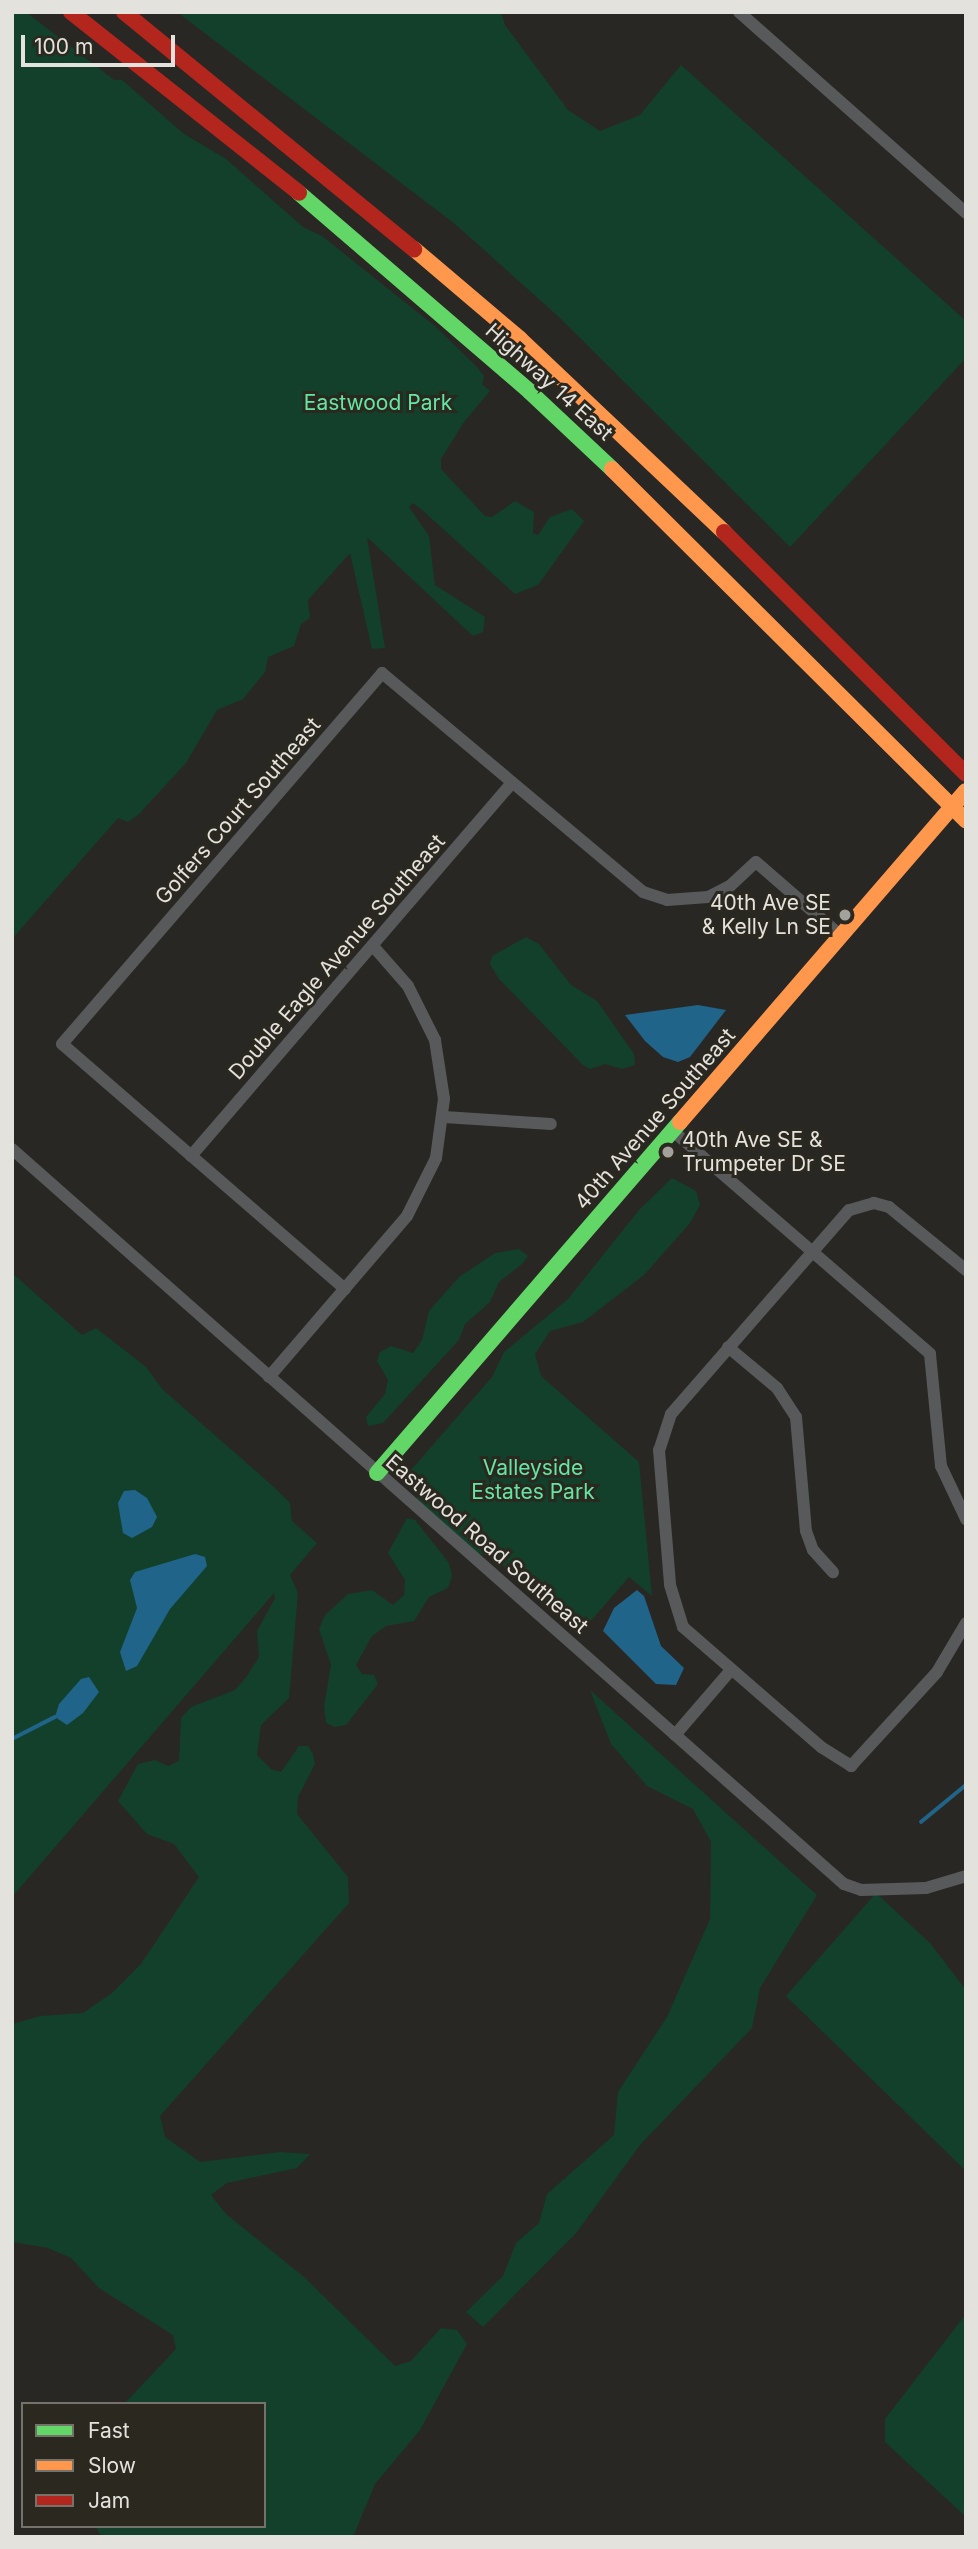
<!DOCTYPE html>
<style>
body{margin:0}
#map{position:relative;width:978px;height:2549px;overflow:hidden;background:#282723;font-family:Inter,sans-serif}
div>[style]{position:absolute}
.green>*{inset:0;background:#12402a}
.water>*{inset:0;background:#206489}
.stream>*{height:3.5px;margin:-1.75px;padding:0 1.75px;transform-origin:1.75px;border-radius:1.75px;background:#206489}
.street>*{height:12px;margin:-6px;padding:0 6px;transform-origin:6px;border-radius:6px;background:#58595a}
.fast>*{height:16px;margin:-8px;padding:0 8px;transform-origin:8px;border-radius:8px;background:#63d668}
.slow>*{height:16px;margin:-8px;padding:0 8px;transform-origin:8px;border-radius:8px;background:#ff974d}
.jam>*{height:16px;margin:-8px;padding:0 8px;transform-origin:8px;border-radius:8px;background:#b3261e}
.dots>*{width:19px;height:19px;translate:-50% -50%;box-sizing:border-box;border:4px solid #2b2820;border-radius:50%}
span{translate:-50% -50%;white-space:nowrap;text-align:center;line-height:1.15;-webkit-text-stroke:6px #2b2820;paint-order:stroke}
.street-label{font-size:21px;color:#e4e2dd}
.park-label{font-size:21px;color:#64e6a3}
.poi-label{font-size:21px;color:#e4e2dd}
.right{translate:-100% -50%;text-align:right}
.left{translate:0 -50%;text-align:left}
.frame{position:absolute;inset:0;border:14px solid #e4e2dd;pointer-events:none}
.legend{position:absolute;left:21px;top:2402px;width:245px;height:126px;box-sizing:border-box;background:#2b2820;border:2px solid #75726c;margin:0;padding:9px 12px;list-style:none;font-size:21px;color:#e4e2dd}
.legend li{display:flex;align-items:center;gap:14px;height:35px}
.legend b{width:35px;border:2px solid #75726c}
.scale{position:absolute;left:21px;top:35px;width:154px;height:32px;box-sizing:border-box;border:4px solid #e4e2dd;border-top:0;padding-left:9px;font-size:21px;line-height:24px;white-space:nowrap;color:#e4e2dd;-webkit-text-stroke:5px #2b2820;paint-order:stroke}
</style>
<div id="map">
<div class="green">
<i style="clip-path:polygon(12px 12px,26px 12px,114px 80px,122px 80px,184px 134px,226px 159px,303px 227px,322px 236px,436px 327px,477px 367px,484px 376px,482px 384px,490px 391px,464px 422px,441px 459px,441px 469px,485px 516px,492px 517px,515px 501px,534px 512px,533px 533px,538px 535px,550px 517px,572px 509px,584px 521px,538px 585px,515px 594px,422px 510px,413px 503px,409px 507px,429px 536px,435px 585px,485px 617px,483px 632px,473px 636px,367px 537px,385px 648px,372px 649px,350px 553px,308px 600px,310px 618px,301px 624px,294px 646px,268px 657px,265px 672px,243px 699px,217px 710px,186px 763px,139px 814px,128px 822px,118px 818px,12px 939px)"></i>
<i style="clip-path:polygon(177px 12px,501px 12px,505px 25px,568px 110px,600px 131px,640px 115px,681px 65px,966px 321px,966px 358px,790px 547px,559px 317px,455px 224px)"></i>
<i style="clip-path:polygon(526px 937px,539px 944px,571px 985px,597px 1001px,634px 1054px,635px 1065px,622px 1069px,605px 1064px,590px 1069px,584px 1066px,499px 979px,490px 964px,492px 956px)"></i>
<i style="clip-path:polygon(672px 1178px,696px 1191px,700px 1205px,690px 1223px,644px 1275px,583px 1322px,550px 1331px,535px 1354px,541px 1376px,639px 1462px,652px 1596px,629px 1577px,581px 1632px,543px 1604px,495px 1558px,474px 1553px,417px 1499px,416px 1489px,404px 1478px,492px 1377px,504px 1352px,568px 1299px,639px 1210px)"></i>
<i style="clip-path:polygon(519px 1249px,528px 1256px,522px 1264px,499px 1282px,490px 1302px,465px 1324px,459px 1340px,383px 1423px,368px 1426px,366px 1417px,385px 1394px,388px 1380px,377px 1361px,380px 1352px,391px 1346px,413px 1353px,422px 1340px,429px 1311px,459px 1277px,495px 1253px)"></i>
<i style="clip-path:polygon(12px 1273px,82px 1335px,96px 1328px,146px 1367px,162px 1389px,275px 1488px,290px 1503px,292px 1521px,317px 1543px,290px 1575px,298px 1593px,289px 1698px,261px 1725px,257px 1755px,271px 1769px,281px 1772px,299px 1746px,308px 1746px,313px 1754px,315px 1764px,298px 1797px,297px 1814px,348px 1877px,349px 1903px,160px 2116px,165px 2137px,200px 2162px,281px 2152px,310px 2154px,297px 2168px,227px 2183px,211px 2195px,226px 2214px,304px 2277px,395px 2366px,411px 2361px,441px 2328px,457px 2330px,467px 2344px,420px 2430px,375px 2484px,353px 2537px,102px 2537px,95px 2526px,264px 2526px,264px 2404px,124px 2404px,176px 2349px,173px 2335px,99px 2288px,71px 2258px,48px 2248px,12px 2242px,12px 2024px,40px 2016px,83px 2013px,112px 1993px,141px 1964px,199px 1877px,174px 1844px,147px 1834px,118px 1801px,138px 1764px,155px 1760px,168px 1766px,179px 1761px,181px 1718px,191px 1707px,235px 1690px,247px 1676px,259px 1657px,257px 1631px,275px 1598px,274px 1593px,12px 1897px)"></i>
<i style="clip-path:polygon(407px 1518px,415px 1520px,449px 1563px,452px 1576px,448px 1588px,429px 1597px,414px 1621px,386px 1626px,372px 1636px,356px 1665px,362px 1674px,374px 1675px,378px 1684px,346px 1725px,335px 1727px,326px 1723px,324px 1706px,331px 1665px,319px 1629px,325px 1615px,348px 1594px,372px 1590px,393px 1605px,404px 1595px,405px 1580px,388px 1553px)"></i>
<i style="clip-path:polygon(590px 1690px,817px 1895px,760px 1988px,752px 2028px,640px 2145px,577px 2232px,483px 2327px,466px 2312px,503px 2276px,516px 2243px,539px 2223px,547px 2194px,614px 2135px,618px 2092px,667px 2017px,710px 1919px,711px 1842px,693px 1809px,647px 1786px,611px 1744px)"></i>
<i style="clip-path:polygon(876px 1893px,930px 1943px,966px 1990px,966px 2171px,786px 1996px)"></i>
<i style="clip-path:polygon(966px 2314px,966px 2517px,885px 2442px,885px 2419px)"></i>
</div>
<div class="water">
<i style="clip-path:polygon(698px 1005px,726px 1010px,690px 1057px,678px 1062px,663px 1057px,645px 1041px,625px 1015px)"></i>
<i style="clip-path:polygon(135px 1490px,147px 1498px,157px 1517px,152px 1527px,132px 1538px,123px 1533px,118px 1503px,124px 1491px)"></i>
<i style="clip-path:polygon(195px 1554px,205px 1557px,207px 1566px,170px 1609px,137px 1666px,126px 1671px,120px 1652px,137px 1608px,130px 1580px,135px 1572px)"></i>
<i style="clip-path:polygon(637px 1590px,644px 1596px,661px 1646px,684px 1668px,676px 1685px,656px 1684px,603px 1631px,614px 1608px)"></i>
<i style="clip-path:polygon(89px 1677px,99px 1692px,83px 1713px,67px 1725px,55px 1717px,59px 1704px,81px 1679px)"></i>
</div>
<div class="stream">
<i style="left:12px;top:1739px;width:48px;rotate:-27.1deg"></i>
<i style="left:921px;top:1822px;width:58px;rotate:-39.4deg"></i>
</div>
<div class="street">
<i style="left:739px;top:12px;width:303px;rotate:41.5deg"></i>
<i style="left:444px;top:1117px;width:107px;rotate:3.7deg"></i>
<i style="left:673px;top:1131px;width:340px;rotate:40.9deg"></i>
<i style="left:930px;top:1354px;width:113px;rotate:84.4deg"></i>
<i style="left:941px;top:1466px;width:59px;rotate:64.7deg"></i>
<i style="left:12px;top:1149px;width:1110px;rotate:41.46deg"></i>
<i style="left:844px;top:1884px;width:18px;rotate:19deg"></i>
<i style="left:861px;top:1890px;width:65px;rotate:-1.8deg"></i>
<i style="left:926px;top:1888px;width:42px;rotate:-16.7deg"></i>
<i style="left:191px;top:1156px;width:492px;rotate:-49.3deg"></i>
<i style="left:966px;top:1270px;width:99px;rotate:-140.7deg"></i>
<i style="left:889px;top:1207px;width:16px;rotate:-165deg"></i>
<i style="left:874px;top:1203px;width:26px;rotate:164deg"></i>
<i style="left:849px;top:1210px;width:271px;rotate:131.1deg"></i>
<i style="left:671px;top:1414px;width:38px;rotate:108deg"></i>
<i style="left:659px;top:1450px;width:135px;rotate:85.3deg"></i>
<i style="left:670px;top:1585px;width:44px;rotate:72.8deg"></i>
<i style="left:683px;top:1627px;width:183px;rotate:41deg"></i>
<i style="left:821px;top:1747px;width:36px;rotate:32deg"></i>
<i style="left:851px;top:1766px;width:127px;rotate:-47.5deg"></i>
<i style="left:937px;top:1672px;width:57px;rotate:-59.4deg"></i>
<i style="left:345px;top:1289px;width:374px;rotate:-139.1deg"></i>
<i style="left:62px;top:1044px;width:490px;rotate:-49.2deg"></i>
<i style="left:382px;top:673px;width:341px;rotate:40deg"></i>
<i style="left:643px;top:892px;width:25px;rotate:18deg"></i>
<i style="left:667px;top:900px;width:41px;rotate:-4.2deg"></i>
<i style="left:708px;top:897px;width:25px;rotate:-27deg"></i>
<i style="left:730px;top:886px;width:35px;rotate:-43deg"></i>
<i style="left:756px;top:862px;width:113px;rotate:41deg"></i>
<i style="left:728px;top:1347px;width:64px;rotate:39.9deg"></i>
<i style="left:777px;top:1388px;width:35px;rotate:57deg"></i>
<i style="left:796px;top:1417px;width:114px;rotate:85deg"></i>
<i style="left:806px;top:1531px;width:20px;rotate:70deg"></i>
<i style="left:813px;top:1550px;width:30px;rotate:48deg"></i>
<i style="left:269px;top:1377px;width:212px;rotate:-49.4deg"></i>
<i style="left:407px;top:1216px;width:65px;rotate:-63.4deg"></i>
<i style="left:436px;top:1158px;width:60px;rotate:-82.3deg"></i>
<i style="left:444px;top:1099px;width:60px;rotate:-98.7deg"></i>
<i style="left:435px;top:1040px;width:60px;rotate:-116.6deg"></i>
<i style="left:408px;top:986px;width:53px;rotate:-131.2deg"></i>
<i style="left:675px;top:1735px;width:86px;rotate:-49.3deg"></i>
</div>
<div class="fast">
<i style="left:299px;top:193px;width:305px;rotate:40.7deg"></i>
<i style="left:530px;top:392px;width:112px;rotate:43.2deg"></i>
<i style="left:377px;top:1473px;width:464px;rotate:-49.2deg"></i>
</div>
<div class="slow">
<i style="left:414px;top:249px;width:139px;rotate:40.3deg"></i>
<i style="left:520px;top:339px;width:281px;rotate:43.4deg"></i>
<i style="left:612px;top:469px;width:499px;rotate:44.8deg"></i>
<i style="left:680px;top:1122px;width:437px;rotate:-49.2deg"></i>
</div>
<div class="jam">
<i style="left:71px;top:12px;width:291px;rotate:38.4deg"></i>
<i style="left:124px;top:12px;width:375px;rotate:39.3deg"></i>
<i style="left:724px;top:532px;width:342px;rotate:45deg"></i>
</div>
<div class="dots">
<i style="left:845px;top:915px;background:#a2a19c"></i>
<i style="left:668px;top:1152px;background:#a2a19c"></i>
</div>
<div class="street-label">
<span style="left:549px;top:382px;rotate:42deg">Highway 14 East</span>
<span style="left:238px;top:811px;rotate:-49deg">Golfers Court Southeast</span>
<span style="left:337px;top:957px;rotate:-49deg">Double Eagle Avenue Southeast</span>
<span style="left:655px;top:1119px;rotate:-49deg">40th Avenue Southeast</span>
<span style="left:487px;top:1544px;rotate:41deg">Eastwood Road Southeast</span>
</div>
<div class="park-label">
<span style="left:378px;top:403px">Eastwood Park</span>
<span style="left:533px;top:1480px">Valleyside<br>Estates Park</span>
</div>
<div class="poi-label">
<span class="right" style="left:831px;top:915px">40th Ave SE<br>&amp; Kelly Ln SE</span>
<span class="left" style="left:682px;top:1152px">40th Ave SE &amp;<br>Trumpeter Dr SE</span>
</div>
<div class="frame"></div>
<ul class="legend">
<li><b style="height:9px;background:#63d668"></b>Fast</li>
<li><b style="height:9px;background:#ff974d"></b>Slow</li>
<li><b style="height:9px;background:#b3261e"></b>Jam</li>
</ul>
<div class="scale">100 m</div>
</div>
